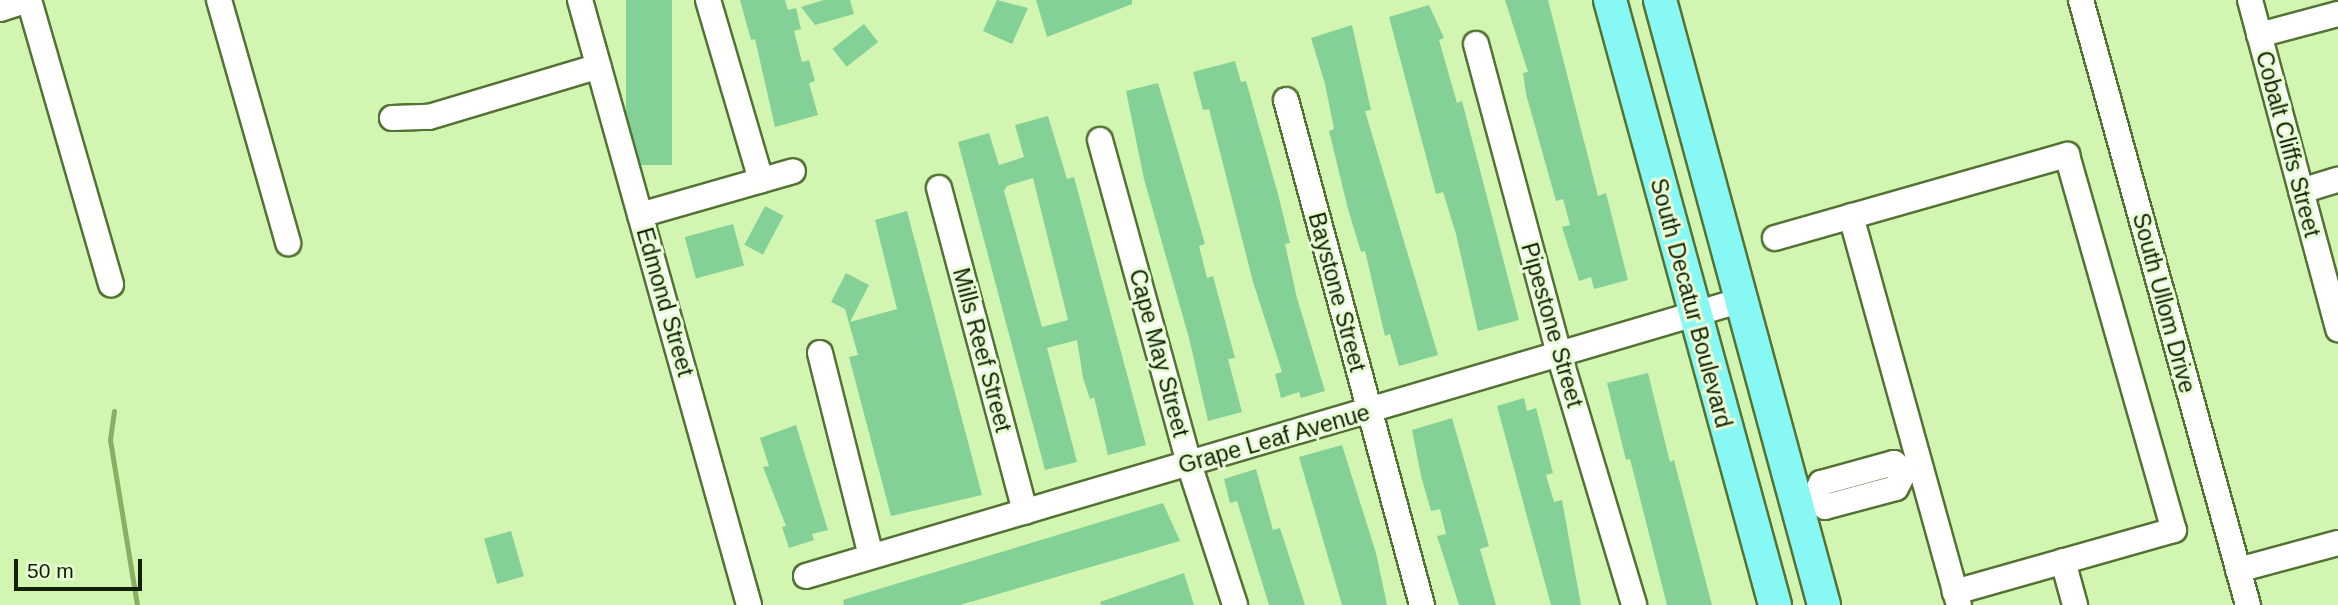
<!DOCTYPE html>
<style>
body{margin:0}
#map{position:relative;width:2338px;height:605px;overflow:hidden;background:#d2f6b2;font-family:Helvetica,sans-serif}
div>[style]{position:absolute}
.stream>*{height:5px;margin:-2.5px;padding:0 2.5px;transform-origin:2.5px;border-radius:2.5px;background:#88af63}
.building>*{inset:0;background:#84d197;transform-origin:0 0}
.roads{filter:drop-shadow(2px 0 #537234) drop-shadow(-2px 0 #537234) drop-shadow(0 2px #537234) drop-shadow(0 -2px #537234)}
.minor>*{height:24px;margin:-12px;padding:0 12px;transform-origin:12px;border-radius:12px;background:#fff}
.major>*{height:32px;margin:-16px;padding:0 16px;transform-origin:16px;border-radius:16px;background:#87f8f4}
span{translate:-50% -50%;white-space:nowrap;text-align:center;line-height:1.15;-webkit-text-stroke:6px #e8fed6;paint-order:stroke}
.street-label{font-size:23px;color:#132006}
.scale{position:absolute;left:14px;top:559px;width:128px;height:32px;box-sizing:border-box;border:4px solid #132006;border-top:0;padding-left:9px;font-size:21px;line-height:24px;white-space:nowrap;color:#132006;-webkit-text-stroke:5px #e8fed6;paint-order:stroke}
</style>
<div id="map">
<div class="stream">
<i style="left:114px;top:411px;width:29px;rotate:98deg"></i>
<i style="left:110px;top:440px;width:167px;rotate:80.7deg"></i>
</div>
<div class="building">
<i style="left:626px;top:0;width:46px;height:165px"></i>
<i style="clip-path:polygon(740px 0,785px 0,788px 10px,796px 8px,801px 29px,794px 31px,802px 62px,809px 60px,815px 81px,809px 83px,818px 115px,775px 127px,755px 39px,751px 40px)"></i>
<i style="clip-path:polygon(824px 0,850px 0,854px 14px,815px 25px,801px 7px)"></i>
<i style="clip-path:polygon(997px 0,1028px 8px,1012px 44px,983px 31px)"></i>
<i style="clip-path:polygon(1036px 0,1132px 0,1132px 4px,1047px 37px)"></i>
<i style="clip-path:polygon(1505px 0,1548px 0,1598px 196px,1606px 193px,1628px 280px,1594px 289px,1591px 277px,1579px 281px,1562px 227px,1570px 225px,1563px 199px,1556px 201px,1526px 94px,1523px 73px,1528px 72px)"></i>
<i style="clip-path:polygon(1429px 5px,1444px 38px,1439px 40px,1457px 103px,1462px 101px,1519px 320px,1478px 331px,1456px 234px,1443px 192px,1436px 194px,1389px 17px)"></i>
<i style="left:864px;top:24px;width:23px;height:40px;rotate:52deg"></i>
<i style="clip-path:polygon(1352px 25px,1371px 110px,1365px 111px,1438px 355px,1399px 366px,1390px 334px,1385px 336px,1365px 251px,1361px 252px,1348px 209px,1329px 131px,1334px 129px,1325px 84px,1311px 38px)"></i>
<i style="clip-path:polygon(1235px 61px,1241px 82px,1246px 81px,1278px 194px,1290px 243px,1285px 244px,1297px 298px,1325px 391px,1301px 398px,1299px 392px,1281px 398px,1275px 374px,1282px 372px,1253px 282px,1209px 109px,1203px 110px,1193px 72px)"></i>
<i style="clip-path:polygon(1158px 83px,1205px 244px,1199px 246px,1207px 278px,1213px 276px,1235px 358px,1228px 359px,1242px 412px,1208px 421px,1189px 338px,1144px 179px,1126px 91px)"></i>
<i style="clip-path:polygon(evenodd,1048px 116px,1067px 179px,1074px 177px,1146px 445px,1108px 455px,1094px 397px,1090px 399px,1083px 378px,1077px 340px,1047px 348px,1077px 462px,1045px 470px,958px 142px,989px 133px,999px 165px,1024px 157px,1015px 125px,1048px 116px,1033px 178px,1068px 320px,1042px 327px,1004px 191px,1007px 186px,1033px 178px)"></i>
<i style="left:765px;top:206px;width:21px;height:44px;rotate:28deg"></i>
<i style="clip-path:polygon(907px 211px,982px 495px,891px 516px,849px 357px,858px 355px,845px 309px,831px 302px,846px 273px,869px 285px,850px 322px,897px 309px,875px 220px)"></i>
<i style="left:733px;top:224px;width:43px;height:50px;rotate:75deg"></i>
<i style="clip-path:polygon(1648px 373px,1670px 462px,1674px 460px,1712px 605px,1667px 605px,1630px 459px,1626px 460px,1607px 383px)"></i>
<i style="clip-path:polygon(1524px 398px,1527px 411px,1536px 408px,1553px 473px,1546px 475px,1554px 502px,1562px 500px,1581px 605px,1551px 605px,1497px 406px)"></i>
<i style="clip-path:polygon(1452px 418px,1489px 546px,1480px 549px,1496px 605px,1459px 605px,1437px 536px,1446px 534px,1440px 509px,1431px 511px,1421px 476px,1412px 430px)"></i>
<i style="clip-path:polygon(796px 425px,828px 530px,812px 534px,814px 540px,789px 548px,782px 527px,786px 526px,763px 467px,769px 466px,760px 438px)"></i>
<i style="clip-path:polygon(1342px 445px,1376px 553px,1387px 605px,1342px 605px,1299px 457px)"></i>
<i style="clip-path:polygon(1256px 469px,1273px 530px,1280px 528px,1305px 605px,1269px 605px,1237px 501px,1230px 503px,1224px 479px)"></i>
<i style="clip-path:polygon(1163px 503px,1180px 541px,960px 605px,844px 605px,843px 600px,869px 592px)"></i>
<i style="left:511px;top:531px;width:47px;height:28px;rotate:74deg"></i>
<i style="clip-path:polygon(1184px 573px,1194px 605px,1101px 605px,1100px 602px)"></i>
</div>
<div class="roads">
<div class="minor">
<i style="left:29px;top:0;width:296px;rotate:73.9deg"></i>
<i style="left:219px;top:0;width:253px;rotate:74.1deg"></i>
<i style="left:580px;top:0;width:628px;rotate:74.39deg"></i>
<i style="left:708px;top:0;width:188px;rotate:73.6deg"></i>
<i style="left:2081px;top:0;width:628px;rotate:74.57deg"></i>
<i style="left:2250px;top:0;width:341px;rotate:75deg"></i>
<i style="left:0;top:9px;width:29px;rotate:-18deg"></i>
<i style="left:2259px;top:35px;width:82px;rotate:-14.9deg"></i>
<i style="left:1476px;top:44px;width:318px;rotate:75deg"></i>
<i style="left:1558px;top:351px;width:265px;rotate:73.3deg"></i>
<i style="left:1286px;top:100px;width:523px;rotate:74.93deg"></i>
<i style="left:392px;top:118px;width:37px;rotate:-2deg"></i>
<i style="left:429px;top:117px;width:177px;rotate:-16.7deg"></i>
<i style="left:1100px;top:140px;width:336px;rotate:74.6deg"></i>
<i style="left:1189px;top:464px;width:148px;rotate:71.9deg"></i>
<i style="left:939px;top:188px;width:335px;rotate:75.1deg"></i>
<i style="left:2301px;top:191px;width:39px;rotate:-17deg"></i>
<i style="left:640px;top:215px;width:159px;rotate:-16deg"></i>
<i style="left:1851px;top:216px;width:404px;rotate:74.5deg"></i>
<i style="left:1775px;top:238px;width:304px;rotate:-15.9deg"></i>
<i style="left:2067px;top:155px;width:390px;rotate:74.1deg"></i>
<i style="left:2174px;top:530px;width:228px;rotate:164.2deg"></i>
<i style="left:820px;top:353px;width:209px;rotate:75.9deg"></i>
<i style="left:1814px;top:497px;width:15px;rotate:42deg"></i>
<i style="left:1825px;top:507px;width:73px;rotate:-15deg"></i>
<i style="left:1896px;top:488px;width:18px;rotate:-63deg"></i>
<i style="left:1904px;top:472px;width:17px;rotate:-13deg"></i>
<i style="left:1801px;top:500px;width:13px;rotate:-13deg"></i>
<i style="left:1814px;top:497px;width:16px;rotate:-63deg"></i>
<i style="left:1821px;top:483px;width:76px;rotate:-15.3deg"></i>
<i style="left:1894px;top:463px;width:13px;rotate:42deg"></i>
<i style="left:2063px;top:561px;width:46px;rotate:74.7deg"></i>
<i style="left:2238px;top:570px;width:104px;rotate:-15.1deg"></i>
<i style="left:806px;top:576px;width:976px;rotate:-16.43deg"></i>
</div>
<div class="major">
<i style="left:1610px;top:0;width:627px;rotate:74.74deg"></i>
<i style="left:1660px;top:0;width:627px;rotate:74.83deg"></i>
</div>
</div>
<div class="street-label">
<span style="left:2288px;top:144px;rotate:75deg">Cobalt Cliffs Street</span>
<span style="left:1337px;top:292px;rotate:75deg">Baystone Street</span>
<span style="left:665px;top:302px;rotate:74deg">Edmond Street</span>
<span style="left:1691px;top:303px;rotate:75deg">South Decatur Boulevard</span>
<span style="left:2164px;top:303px;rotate:75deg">South Ullom Drive</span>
<span style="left:1552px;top:325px;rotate:74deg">Pipestone Street</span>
<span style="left:982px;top:350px;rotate:75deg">Mills Reef Street</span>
<span style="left:1159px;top:353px;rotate:75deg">Cape May Street</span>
<span style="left:1274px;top:439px;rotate:-16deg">Grape Leaf Avenue</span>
</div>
<div class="scale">50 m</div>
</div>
